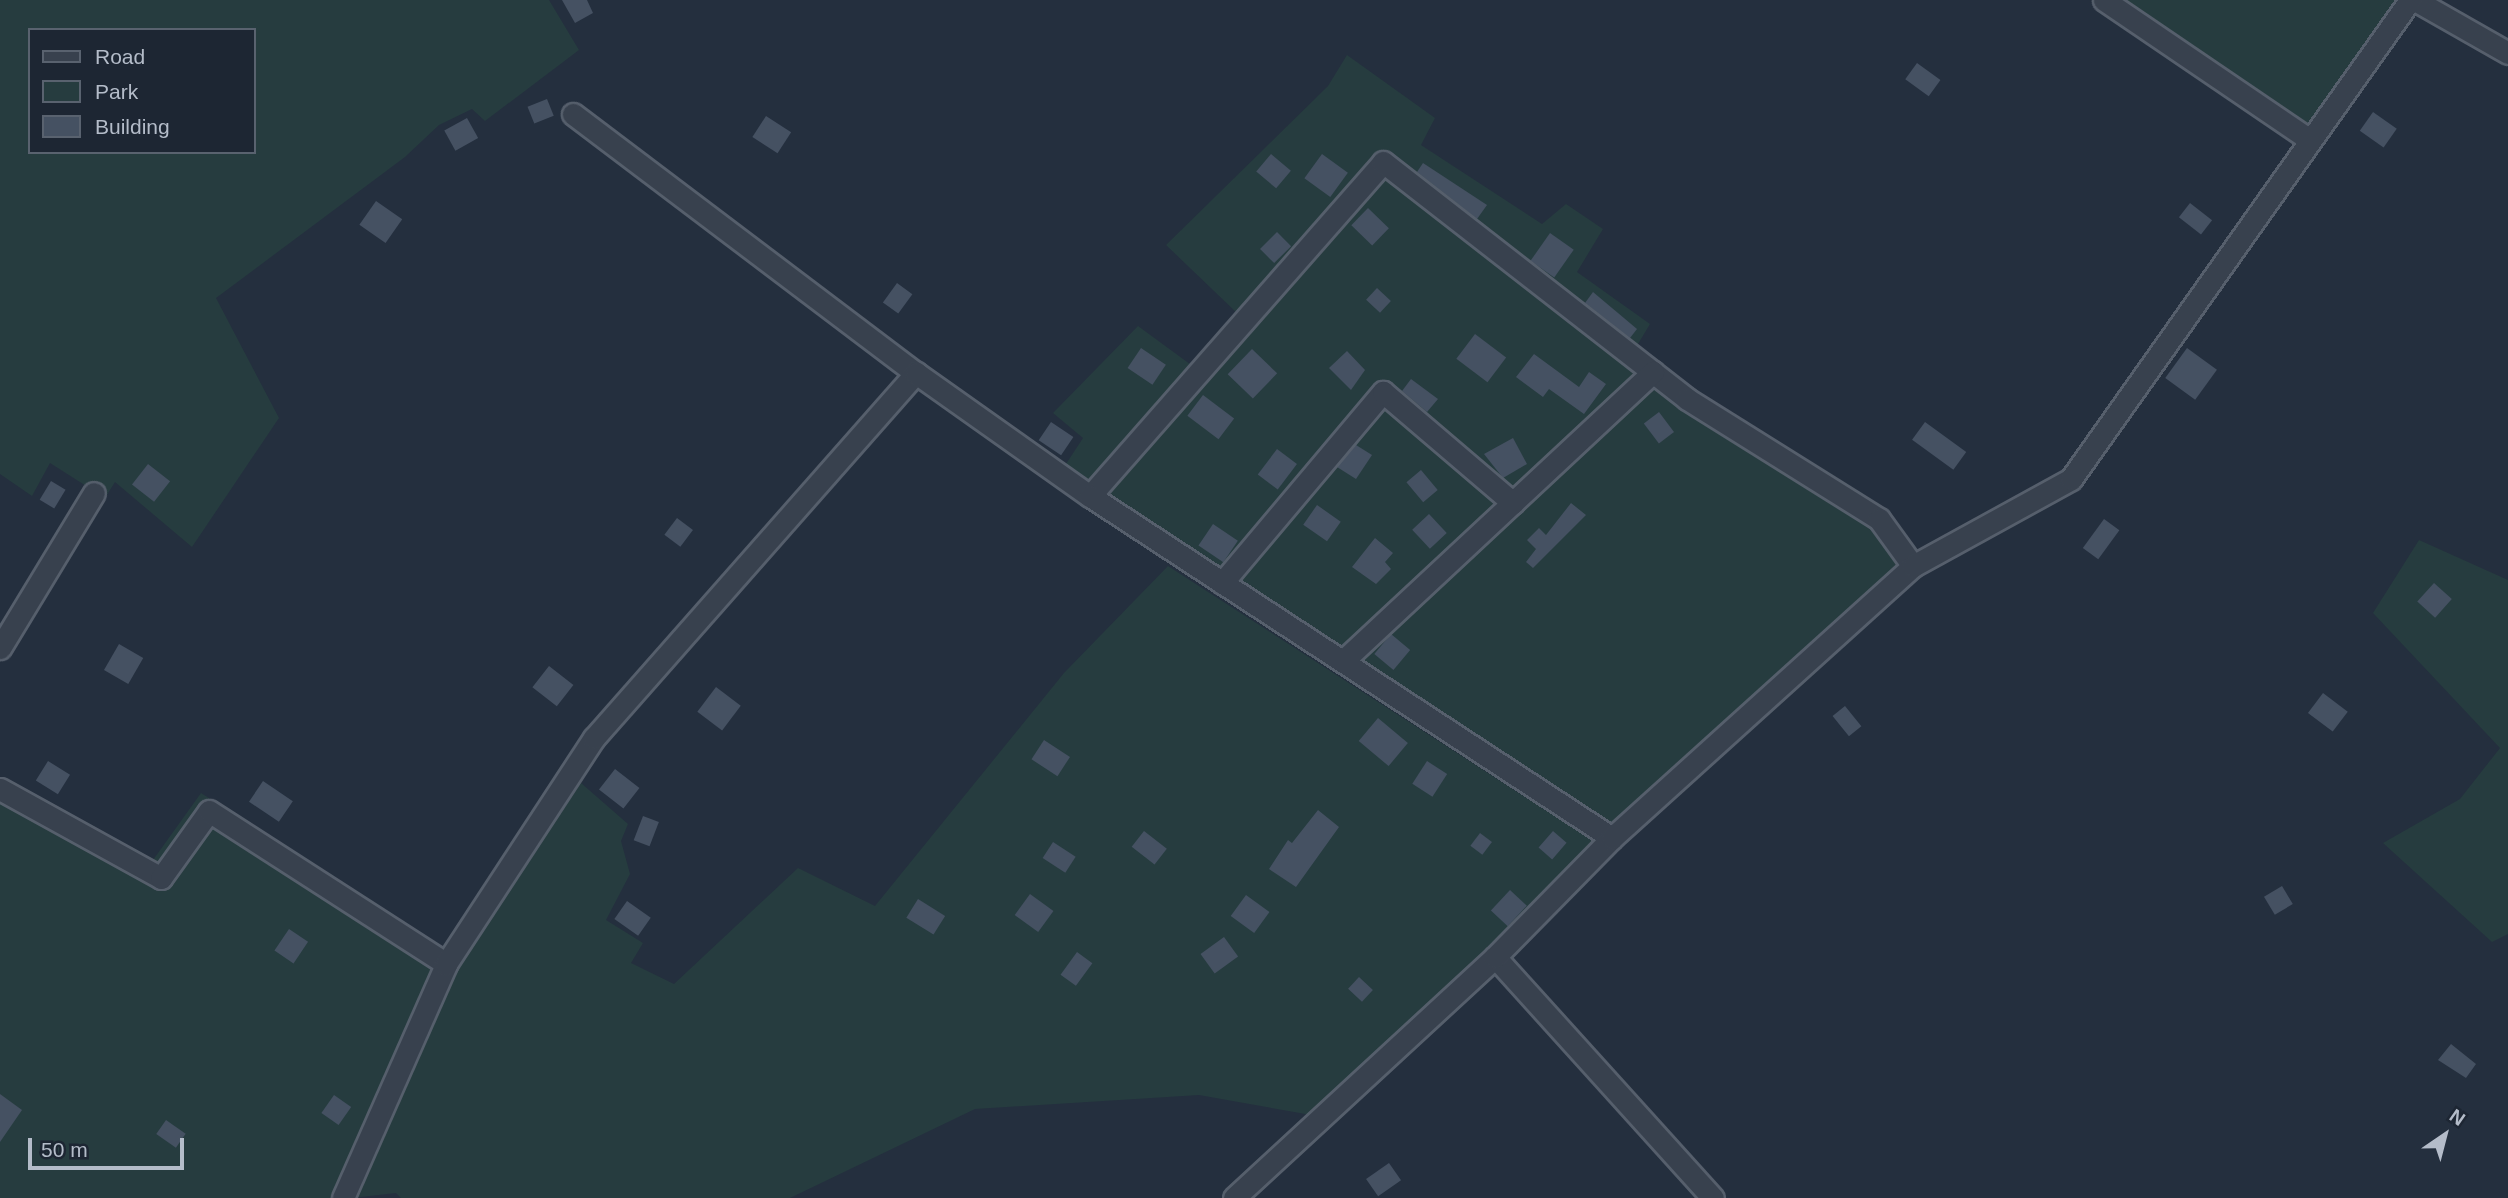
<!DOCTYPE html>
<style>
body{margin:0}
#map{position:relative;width:2508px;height:1198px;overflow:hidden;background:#242f3e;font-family:Arial,sans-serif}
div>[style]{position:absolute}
.green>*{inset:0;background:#263c3f}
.building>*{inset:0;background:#455162;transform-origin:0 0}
.roads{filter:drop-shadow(2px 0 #565f6c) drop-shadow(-2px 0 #565f6c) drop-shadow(0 2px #565f6c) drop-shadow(0 -2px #565f6c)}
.street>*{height:21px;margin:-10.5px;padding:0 10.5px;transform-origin:10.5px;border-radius:10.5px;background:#38414e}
span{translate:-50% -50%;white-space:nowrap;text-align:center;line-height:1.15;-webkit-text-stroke:5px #1d2633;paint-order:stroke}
.legend{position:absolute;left:28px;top:28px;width:228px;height:126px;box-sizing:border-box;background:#1d2633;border:2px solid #59626f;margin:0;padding:9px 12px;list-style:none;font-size:21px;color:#b4bcc9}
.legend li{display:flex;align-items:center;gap:14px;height:35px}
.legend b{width:35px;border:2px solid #59626f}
.north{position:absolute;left:2410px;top:1100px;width:70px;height:70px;-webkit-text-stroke:5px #1d2633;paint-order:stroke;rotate:35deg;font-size:19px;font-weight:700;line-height:28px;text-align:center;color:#b4bcc9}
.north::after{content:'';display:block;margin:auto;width:24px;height:32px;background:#b4bcc9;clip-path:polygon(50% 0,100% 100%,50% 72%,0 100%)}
.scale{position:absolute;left:28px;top:1138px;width:156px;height:32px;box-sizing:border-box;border:4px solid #b4bcc9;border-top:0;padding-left:9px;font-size:21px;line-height:24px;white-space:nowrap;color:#b4bcc9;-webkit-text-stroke:5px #1d2633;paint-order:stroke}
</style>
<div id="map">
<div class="green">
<i style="clip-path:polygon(evenodd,0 0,549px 0,579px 50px,485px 121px,472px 109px,439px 125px,405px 157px,216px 298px,279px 418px,192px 547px,115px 482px,105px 498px,50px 463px,32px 496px,0 474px,0 0,30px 30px,254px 30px,254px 152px,30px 152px,30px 30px)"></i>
<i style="clip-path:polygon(2125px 0,2400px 0,2311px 128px)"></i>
<i style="clip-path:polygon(1347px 55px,1435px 118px,1421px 145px,1542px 224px,1566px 204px,1603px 229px,1577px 272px,1650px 324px,1635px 349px,1696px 398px,1886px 512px,1920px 553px,1613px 825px,1102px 498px,1064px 467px,1083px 438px,1053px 413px,1138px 326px,1209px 378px,1254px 324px,1239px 315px,1166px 245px,1328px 86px)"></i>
<i style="clip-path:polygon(2419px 540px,2508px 580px,2508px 934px,2492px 942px,2383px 843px,2460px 799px,2500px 748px,2373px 613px)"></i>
<i style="clip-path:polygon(1168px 566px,1593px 841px,1527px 916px,1311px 1115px,1199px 1095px,975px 1109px,790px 1198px,401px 1198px,396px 1193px,352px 1198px,456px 968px,581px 783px,628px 824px,621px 841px,630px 874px,606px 920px,643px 943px,631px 963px,674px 984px,798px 868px,875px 906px,1064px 673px)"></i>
<i style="clip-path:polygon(0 777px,153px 860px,201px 793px,446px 949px,336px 1198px,0 1198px)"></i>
</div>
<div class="building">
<i style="clip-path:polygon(562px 0,587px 0,593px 13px,575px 23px)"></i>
<i style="left:1917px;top:63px;width:29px;height:20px;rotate:36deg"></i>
<i style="left:547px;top:99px;width:18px;height:21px;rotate:68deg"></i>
<i style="left:2373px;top:112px;width:29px;height:23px;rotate:35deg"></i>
<i style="left:766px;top:116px;width:30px;height:25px;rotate:33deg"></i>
<i style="left:467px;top:118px;width:23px;height:26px;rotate:61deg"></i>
<i style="left:1271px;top:154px;width:26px;height:23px;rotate:40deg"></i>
<i style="left:1322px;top:154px;width:32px;height:30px;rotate:36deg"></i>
<i style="clip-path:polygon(1423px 163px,1487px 205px,1477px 219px,1417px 172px)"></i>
<i style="left:376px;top:201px;width:32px;height:29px;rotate:35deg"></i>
<i style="left:2190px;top:203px;width:28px;height:18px;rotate:38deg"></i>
<i style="left:1368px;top:208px;width:29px;height:24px;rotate:44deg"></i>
<i style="left:1277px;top:232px;width:20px;height:24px;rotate:45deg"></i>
<i style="left:1550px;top:233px;width:29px;height:34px;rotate:35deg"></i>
<i style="left:897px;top:283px;width:19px;height:24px;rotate:36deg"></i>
<i style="left:1377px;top:288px;width:19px;height:16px;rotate:43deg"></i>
<i style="clip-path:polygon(1593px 292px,1637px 329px,1630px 338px,1585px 303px)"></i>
<i style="left:1475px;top:334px;width:39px;height:31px;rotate:37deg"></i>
<i style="left:1141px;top:348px;width:30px;height:24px;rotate:34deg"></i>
<i style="left:2187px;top:348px;width:37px;height:37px;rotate:36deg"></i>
<i style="left:1252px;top:349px;width:35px;height:35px;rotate:44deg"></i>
<i style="clip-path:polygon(1347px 351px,1365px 370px,1351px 390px,1329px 368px)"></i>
<i style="clip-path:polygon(1534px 354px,1579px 387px,1589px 372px,1606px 384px,1584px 414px,1549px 389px,1543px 397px,1516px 377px)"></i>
<i style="clip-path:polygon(1411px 379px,1438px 399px,1427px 412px,1402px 391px)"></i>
<i style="left:1203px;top:395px;width:39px;height:26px;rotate:37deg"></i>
<i style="left:1659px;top:412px;width:25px;height:19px;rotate:53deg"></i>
<i style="left:1051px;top:422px;width:27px;height:22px;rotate:34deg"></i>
<i style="left:1925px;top:422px;width:51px;height:22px;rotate:36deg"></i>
<i style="clip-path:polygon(1513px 438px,1527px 464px,1503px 478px,1484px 454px)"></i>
<i style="clip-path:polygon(1356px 445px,1372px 455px,1356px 479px,1337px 467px)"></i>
<i style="left:1277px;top:449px;width:25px;height:32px;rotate:37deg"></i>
<i style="left:148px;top:464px;width:28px;height:26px;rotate:38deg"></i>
<i style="left:1421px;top:470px;width:26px;height:19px;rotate:50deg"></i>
<i style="left:51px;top:481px;width:17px;height:22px;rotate:31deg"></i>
<i style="clip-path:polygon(1571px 503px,1586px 515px,1533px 568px,1526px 562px,1536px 549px,1527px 540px,1539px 528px,1546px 535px)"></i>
<i style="left:1317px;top:505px;width:29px;height:24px;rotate:35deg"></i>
<i style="left:1429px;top:514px;width:26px;height:23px;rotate:47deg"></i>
<i style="left:677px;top:518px;width:20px;height:21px;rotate:37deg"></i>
<i style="left:2104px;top:519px;width:19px;height:36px;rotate:36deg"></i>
<i style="left:1213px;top:524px;width:30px;height:26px;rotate:34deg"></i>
<i style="clip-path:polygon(1375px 538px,1393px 553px,1385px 562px,1391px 569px,1376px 584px,1352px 567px)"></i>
<i style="left:2434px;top:583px;width:24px;height:25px;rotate:42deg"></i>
<i style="left:1391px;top:634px;width:25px;height:26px;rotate:40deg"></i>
<i style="left:119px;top:644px;width:28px;height:30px;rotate:30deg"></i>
<i style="left:549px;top:666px;width:31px;height:27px;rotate:38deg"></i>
<i style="left:716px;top:687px;width:31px;height:31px;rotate:37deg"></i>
<i style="left:2323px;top:693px;width:31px;height:25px;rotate:37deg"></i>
<i style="left:1845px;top:706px;width:26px;height:16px;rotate:51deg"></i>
<i style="left:1378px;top:718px;width:39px;height:30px;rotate:40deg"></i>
<i style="left:1044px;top:740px;width:31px;height:23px;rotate:33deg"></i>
<i style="left:48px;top:761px;width:26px;height:23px;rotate:32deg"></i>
<i style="left:1427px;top:761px;width:24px;height:27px;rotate:33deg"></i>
<i style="left:615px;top:769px;width:31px;height:26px;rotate:38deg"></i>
<i style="left:263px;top:781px;width:36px;height:25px;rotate:34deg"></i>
<i style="clip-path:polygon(1318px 810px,1339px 827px,1296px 887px,1269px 869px,1288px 840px,1292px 843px)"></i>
<i style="left:643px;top:816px;width:17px;height:26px;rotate:21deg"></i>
<i style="left:1144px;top:831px;width:29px;height:20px;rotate:38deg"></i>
<i style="left:1553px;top:831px;width:18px;height:22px;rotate:41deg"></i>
<i style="left:1480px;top:833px;width:15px;height:16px;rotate:37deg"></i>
<i style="left:1053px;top:842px;width:27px;height:19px;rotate:33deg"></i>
<i style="left:2282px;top:886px;width:21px;height:21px;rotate:59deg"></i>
<i style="left:1510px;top:890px;width:23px;height:28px;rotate:43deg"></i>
<i style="left:1030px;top:894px;width:29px;height:26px;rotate:36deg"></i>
<i style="left:1246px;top:895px;width:29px;height:26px;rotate:36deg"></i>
<i style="left:918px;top:899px;width:32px;height:22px;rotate:32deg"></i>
<i style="left:627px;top:901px;width:29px;height:22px;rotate:35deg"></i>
<i style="left:289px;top:929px;width:23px;height:26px;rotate:34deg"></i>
<i style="left:1224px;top:937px;width:24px;height:29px;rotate:54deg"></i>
<i style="left:1077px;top:952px;width:19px;height:28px;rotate:36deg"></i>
<i style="left:1359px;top:977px;width:19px;height:16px;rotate:43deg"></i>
<i style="clip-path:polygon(2451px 1044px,2476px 1064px,2466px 1078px,2438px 1060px)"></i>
<i style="clip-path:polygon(0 1094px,22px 1110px,0 1142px)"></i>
<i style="left:334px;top:1095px;width:21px;height:22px;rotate:35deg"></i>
<i style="left:166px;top:1120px;width:24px;height:17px;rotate:35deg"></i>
<i style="left:1389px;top:1163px;width:21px;height:28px;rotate:55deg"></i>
</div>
<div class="roads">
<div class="street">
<i style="left:2104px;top:0;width:249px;rotate:34.2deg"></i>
<i style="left:2415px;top:0;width:107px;rotate:29.7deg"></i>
<i style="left:573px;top:114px;width:430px;rotate:37.1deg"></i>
<i style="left:1090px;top:496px;width:444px;rotate:-48.7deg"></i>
<i style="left:1383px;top:162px;width:385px;rotate:37.9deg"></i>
<i style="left:1687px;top:399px;width:226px;rotate:32deg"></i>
<i style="left:1879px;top:519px;width:58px;rotate:54.1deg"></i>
<i style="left:1222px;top:583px;width:250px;rotate:-49.9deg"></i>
<i style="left:1383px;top:392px;width:171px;rotate:40.5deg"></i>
<i style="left:0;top:648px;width:181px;rotate:-58.8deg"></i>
<i style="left:1343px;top:661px;width:424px;rotate:-43deg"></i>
<i style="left:0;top:789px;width:184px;rotate:28.9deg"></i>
<i style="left:161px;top:878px;width:82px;rotate:-54.4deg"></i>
<i style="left:209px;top:811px;width:282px;rotate:32.8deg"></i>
<i style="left:1495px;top:957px;width:325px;rotate:47.9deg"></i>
<i style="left:343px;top:1198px;width:256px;rotate:-66.2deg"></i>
<i style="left:446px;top:964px;width:270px;rotate:-56.8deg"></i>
<i style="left:594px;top:738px;width:487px;rotate:-48.6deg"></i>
<i style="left:916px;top:373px;width:213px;rotate:35.3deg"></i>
<i style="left:1090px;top:496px;width:624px;rotate:33.23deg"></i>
<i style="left:1234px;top:1198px;width:355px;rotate:-42.7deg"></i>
<i style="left:1495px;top:957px;width:167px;rotate:-45.5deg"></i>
<i style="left:1612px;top:838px;width:406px;rotate:-42.1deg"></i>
<i style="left:1913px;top:566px;width:180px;rotate:-28.8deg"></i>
<i style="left:2071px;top:479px;width:587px;rotate:-54.71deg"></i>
</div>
</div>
<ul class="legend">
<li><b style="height:9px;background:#38414e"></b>Road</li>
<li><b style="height:19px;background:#263c3f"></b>Park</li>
<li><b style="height:19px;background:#455162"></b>Building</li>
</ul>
<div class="north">N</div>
<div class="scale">50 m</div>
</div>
